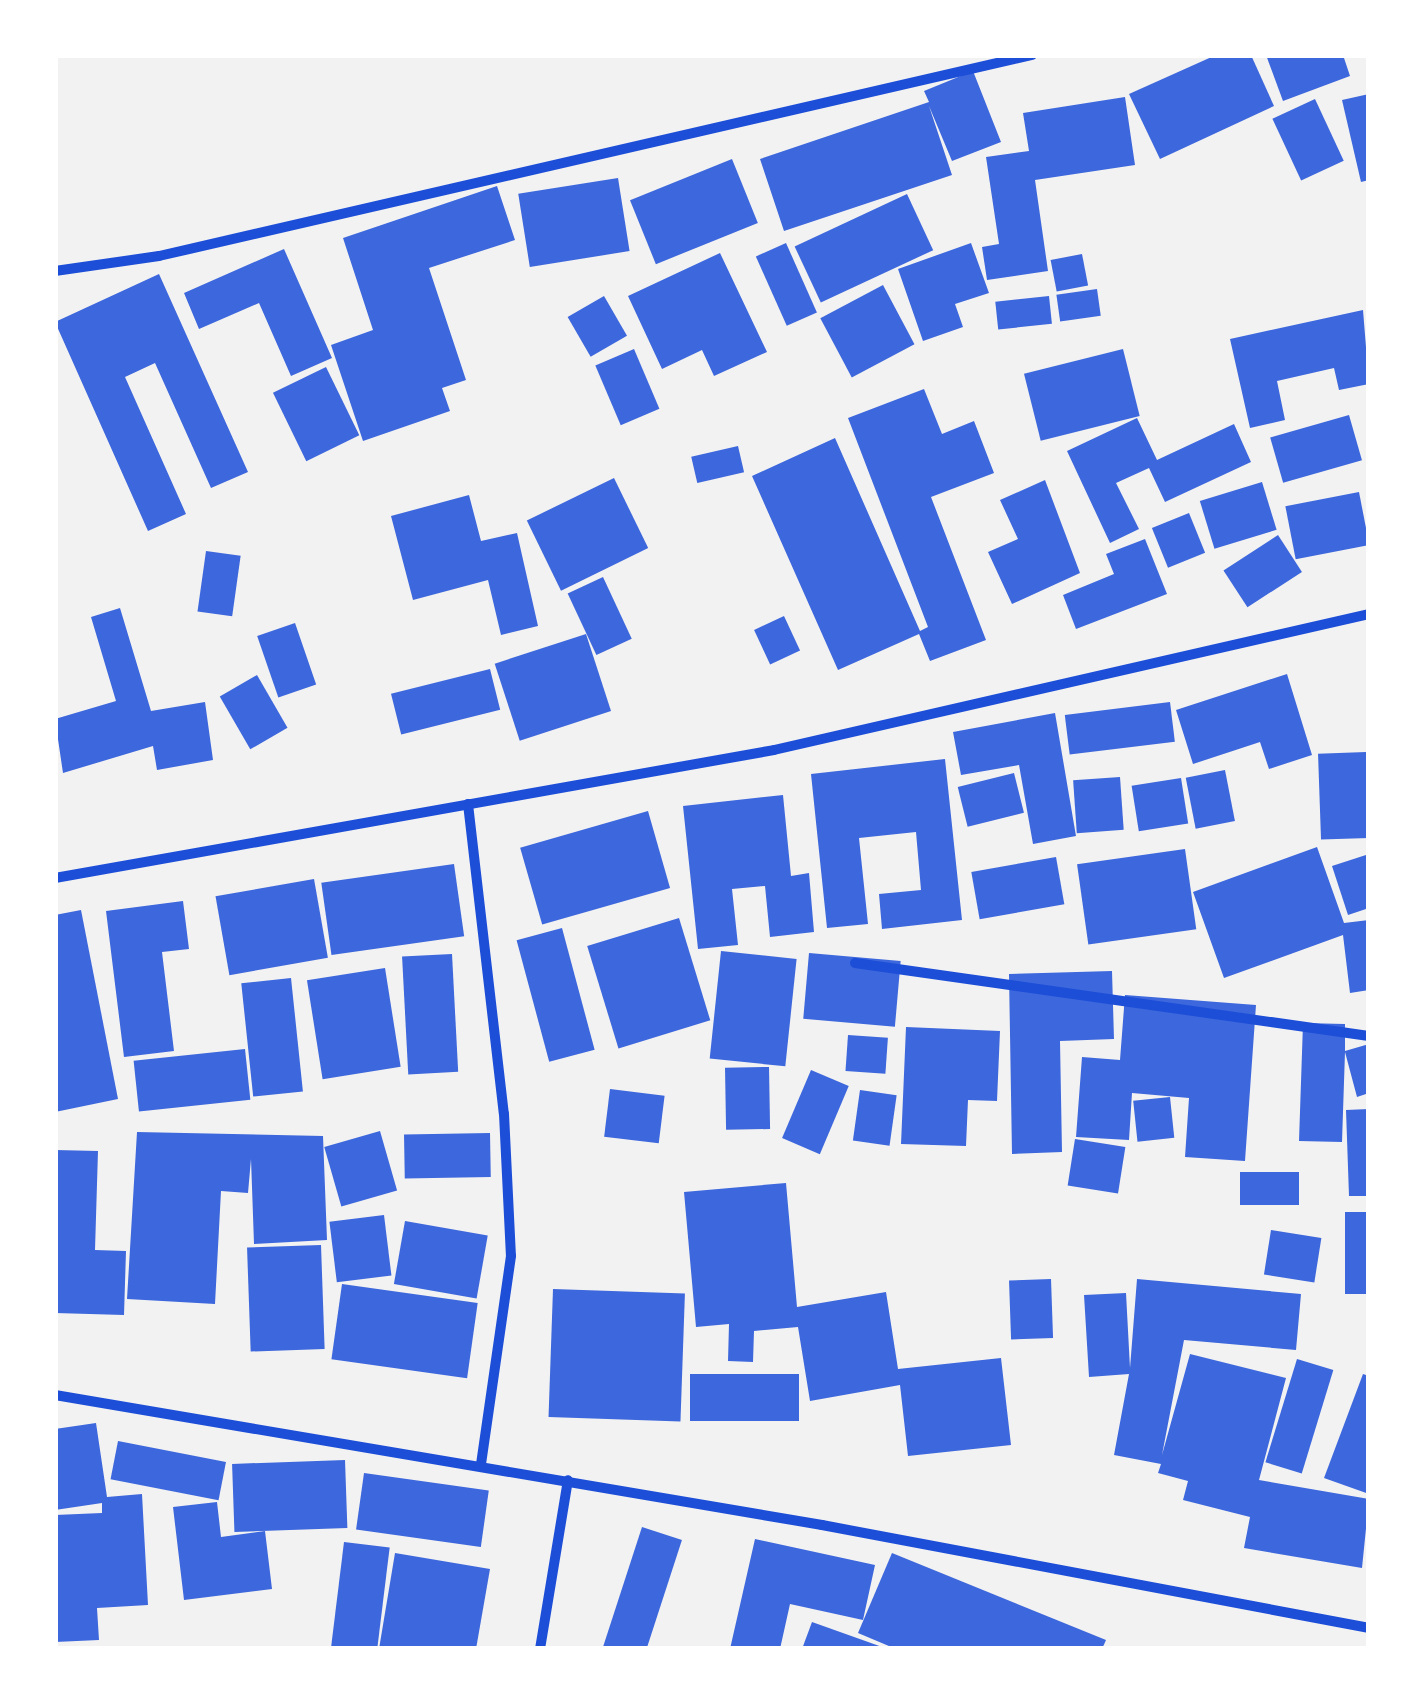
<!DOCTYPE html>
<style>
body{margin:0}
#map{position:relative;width:1424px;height:1704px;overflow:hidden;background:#f2f2f2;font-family:"IBM Plex Sans",sans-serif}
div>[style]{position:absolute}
.building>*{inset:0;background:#3d67dc;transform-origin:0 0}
.minor>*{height:10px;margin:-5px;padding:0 5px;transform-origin:5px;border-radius:5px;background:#1d4ed8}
span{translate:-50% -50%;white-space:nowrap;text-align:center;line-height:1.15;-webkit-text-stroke:8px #fff;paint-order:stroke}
.frame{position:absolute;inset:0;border:58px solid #fff;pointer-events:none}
</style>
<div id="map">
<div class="building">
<i style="clip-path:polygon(1216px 55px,1251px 55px,1274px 106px,1160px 159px,1129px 94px)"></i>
<i style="clip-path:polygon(1266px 55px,1343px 55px,1350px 76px,1283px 101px)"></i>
<i style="clip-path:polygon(973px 71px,1001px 142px,952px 161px,929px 106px,952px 175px,784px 231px,760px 159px,929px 102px,924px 91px)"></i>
<i style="clip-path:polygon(1369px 94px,1369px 180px,1361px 182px,1342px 100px)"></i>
<i style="clip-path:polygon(1125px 97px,1135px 165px,1035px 180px,1048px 271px,987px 280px,982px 247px,999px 244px,986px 157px,1029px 151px,1023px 113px)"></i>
<i style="left:1315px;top:99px;width:68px;height:47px;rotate:65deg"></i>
<i style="left:732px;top:159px;width:69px;height:110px;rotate:68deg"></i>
<i style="left:618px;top:178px;width:74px;height:101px;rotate:81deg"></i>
<i style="clip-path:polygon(497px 186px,515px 240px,429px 268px,466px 380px,442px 388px,450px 411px,363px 441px,331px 345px,373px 330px,343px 238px)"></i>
<i style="left:907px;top:194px;width:62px;height:124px;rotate:65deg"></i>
<i style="left:786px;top:243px;width:76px;height:33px;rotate:66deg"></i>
<i style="clip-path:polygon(971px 243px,989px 293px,955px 304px,963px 327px,923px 341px,898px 269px)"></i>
<i style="clip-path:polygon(284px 249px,332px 358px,291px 376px,259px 303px,199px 329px,184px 293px)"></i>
<i style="clip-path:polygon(720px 253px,767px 352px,714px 376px,702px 350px,662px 369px,628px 296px)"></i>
<i style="left:1082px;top:254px;width:32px;height:32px;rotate:79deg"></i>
<i style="clip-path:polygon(159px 274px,248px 472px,211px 488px,155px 363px,125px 377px,186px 514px,148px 531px,55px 322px)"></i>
<i style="left:883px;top:285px;width:67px;height:71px;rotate:62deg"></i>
<i style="left:1097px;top:289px;width:27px;height:41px;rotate:82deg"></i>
<i style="left:604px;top:296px;width:46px;height:42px;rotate:60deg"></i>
<i style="left:1049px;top:296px;width:28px;height:54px;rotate:84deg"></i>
<i style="clip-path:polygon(1363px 310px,1369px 384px,1339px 390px,1334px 368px,1277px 381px,1285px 420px,1250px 428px,1230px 339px)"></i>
<i style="left:634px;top:349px;width:65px;height:42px;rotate:67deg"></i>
<i style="left:1123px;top:349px;width:69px;height:102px;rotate:76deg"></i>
<i style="left:326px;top:367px;width:76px;height:59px;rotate:64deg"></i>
<i style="clip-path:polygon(924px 389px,942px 434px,974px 421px,994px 473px,931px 497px,986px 640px,930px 661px,919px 634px,838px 670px,752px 476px,835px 438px,920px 631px,928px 627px,848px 418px)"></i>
<i style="left:1349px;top:415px;width:47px;height:82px;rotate:74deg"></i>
<i style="clip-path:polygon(1137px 418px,1157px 460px,1234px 424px,1251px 462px,1165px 502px,1149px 468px,1116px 483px,1139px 529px,1110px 543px,1067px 451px)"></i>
<i style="left:738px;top:446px;width:27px;height:48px;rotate:77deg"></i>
<i style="left:614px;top:478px;width:78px;height:97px;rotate:64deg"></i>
<i style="clip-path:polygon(1045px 480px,1080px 573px,1012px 604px,988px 552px,1018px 539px,1000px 500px)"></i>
<i style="left:1262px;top:482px;width:50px;height:65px;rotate:73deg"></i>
<i style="left:1359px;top:492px;width:54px;height:75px;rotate:79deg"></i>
<i style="clip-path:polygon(469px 495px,481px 541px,517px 533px,538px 626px,501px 635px,488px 580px,413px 600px,391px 516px)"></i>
<i style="left:1189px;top:513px;width:43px;height:40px;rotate:68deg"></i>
<i style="left:1278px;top:535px;width:44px;height:65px;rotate:57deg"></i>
<i style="clip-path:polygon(1145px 539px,1167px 594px,1076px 629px,1063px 595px,1114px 574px,1106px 554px)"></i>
<i style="left:206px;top:551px;width:35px;height:61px;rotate:8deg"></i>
<i style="left:603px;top:577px;width:68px;height:39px;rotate:65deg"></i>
<i style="clip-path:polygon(120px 608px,151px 711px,205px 702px,213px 760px,157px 770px,153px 746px,63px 773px,55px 719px,116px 701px,91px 617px)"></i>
<i style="left:784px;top:616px;width:38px;height:33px;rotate:65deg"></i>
<i style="left:295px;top:623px;width:65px;height:40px;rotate:71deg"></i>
<i style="left:586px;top:634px;width:81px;height:96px;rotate:72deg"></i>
<i style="left:490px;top:669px;width:42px;height:102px;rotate:76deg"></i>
<i style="clip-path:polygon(1287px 674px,1312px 755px,1269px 769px,1260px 742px,1193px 764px,1176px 710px)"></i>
<i style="left:257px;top:675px;width:61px;height:43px;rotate:60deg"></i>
<i style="left:1170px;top:702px;width:40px;height:106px;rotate:83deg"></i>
<i style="clip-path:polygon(1055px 713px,1076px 836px,1033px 844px,1019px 765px,961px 775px,953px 732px)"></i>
<i style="left:1366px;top:752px;width:86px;height:48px;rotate:88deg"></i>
<i style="clip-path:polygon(945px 759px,962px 920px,882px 929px,879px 894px,921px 890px,916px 832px,859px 838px,868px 924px,827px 928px,811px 774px)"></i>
<i style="left:1225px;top:770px;width:52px;height:40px;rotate:79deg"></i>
<i style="left:1014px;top:773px;width:41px;height:58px;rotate:76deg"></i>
<i style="left:1120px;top:777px;width:53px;height:47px;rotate:86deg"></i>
<i style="left:1181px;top:778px;width:46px;height:50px;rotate:81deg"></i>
<i style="clip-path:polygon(783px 795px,791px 876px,809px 873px,814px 932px,770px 937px,765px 886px,732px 889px,738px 945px,698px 949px,683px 806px)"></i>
<i style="left:648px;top:811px;width:80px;height:133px;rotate:74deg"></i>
<i style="clip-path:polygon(1317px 847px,1344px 923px,1369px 920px,1369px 990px,1350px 993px,1343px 935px,1224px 978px,1193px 892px)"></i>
<i style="left:1185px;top:849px;width:81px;height:109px;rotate:82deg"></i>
<i style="clip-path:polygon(1369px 854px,1369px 908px,1348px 915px,1332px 866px)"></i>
<i style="left:1056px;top:857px;width:48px;height:86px;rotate:80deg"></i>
<i style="left:454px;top:864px;width:73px;height:134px;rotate:82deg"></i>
<i style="left:314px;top:879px;width:80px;height:100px;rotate:80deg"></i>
<i style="clip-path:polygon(183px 901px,189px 949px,162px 952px,174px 1051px,124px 1057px,106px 911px)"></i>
<i style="clip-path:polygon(81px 910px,118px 1099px,55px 1112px,55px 915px)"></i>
<i style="left:679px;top:918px;width:107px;height:96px;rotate:73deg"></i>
<i style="left:562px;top:928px;width:126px;height:47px;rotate:75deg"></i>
<i style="left:721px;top:951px;width:76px;height:108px;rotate:6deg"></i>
<i style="left:809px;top:953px;width:92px;height:66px;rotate:5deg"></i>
<i style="left:452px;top:954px;width:118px;height:50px;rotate:87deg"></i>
<i style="left:385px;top:968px;width:100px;height:79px;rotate:81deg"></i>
<i style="clip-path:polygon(1112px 971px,1114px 1039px,1060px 1041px,1062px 1152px,1012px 1154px,1009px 974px)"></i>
<i style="left:291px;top:978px;width:114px;height:50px;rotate:84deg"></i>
<i style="clip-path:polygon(1125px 995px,1256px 1005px,1245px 1161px,1185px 1157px,1189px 1098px,1132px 1093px,1129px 1140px,1076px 1137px,1082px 1057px,1120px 1060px)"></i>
<i style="clip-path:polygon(1303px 1023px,1345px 1024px,1345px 1051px,1369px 1044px,1369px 1093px,1357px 1097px,1345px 1052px,1342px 1142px,1299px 1141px)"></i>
<i style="clip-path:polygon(906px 1027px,1000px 1031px,997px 1101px,968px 1100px,966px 1146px,901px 1144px)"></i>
<i style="left:848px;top:1035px;width:40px;height:36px;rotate:4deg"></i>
<i style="left:245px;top:1049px;width:51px;height:112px;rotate:84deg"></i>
<i style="left:769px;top:1067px;width:62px;height:44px;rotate:89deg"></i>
<i style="left:811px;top:1070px;width:41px;height:74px;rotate:23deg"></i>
<i style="left:610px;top:1089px;width:55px;height:48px;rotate:7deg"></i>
<i style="left:860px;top:1090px;width:37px;height:51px;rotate:8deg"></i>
<i style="left:1170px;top:1097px;width:41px;height:37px;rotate:84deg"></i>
<i style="clip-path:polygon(1369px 1109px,1369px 1196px,1349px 1196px,1346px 1110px)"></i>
<i style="left:380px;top:1131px;width:62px;height:58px;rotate:74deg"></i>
<i style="clip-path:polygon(137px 1132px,323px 1136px,327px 1240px,254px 1244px,251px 1159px,248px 1193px,221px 1191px,215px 1304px,127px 1299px)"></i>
<i style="left:490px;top:1133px;width:44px;height:86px;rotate:89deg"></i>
<i style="left:1075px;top:1139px;width:51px;height:47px;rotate:9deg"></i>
<i style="clip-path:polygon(55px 1150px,98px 1151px,95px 1250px,126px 1251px,124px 1315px,55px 1313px)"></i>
<i style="left:1240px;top:1172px;width:59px;height:33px"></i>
<i style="clip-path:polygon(786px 1183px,797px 1307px,886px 1292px,898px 1369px,1001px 1358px,1011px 1445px,908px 1456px,900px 1385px,810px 1401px,798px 1327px,754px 1331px,753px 1362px,728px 1361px,729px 1324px,696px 1327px,684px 1192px)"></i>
<i style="left:1369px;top:1212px;width:82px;height:24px;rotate:90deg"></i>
<i style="left:384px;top:1215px;width:61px;height:55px;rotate:83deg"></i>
<i style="left:405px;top:1221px;width:84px;height:64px;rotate:10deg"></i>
<i style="left:1271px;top:1230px;width:51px;height:45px;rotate:9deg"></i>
<i style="left:321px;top:1245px;width:104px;height:74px;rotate:88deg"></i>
<i style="left:1051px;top:1279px;width:59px;height:42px;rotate:88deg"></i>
<i style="clip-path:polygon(1137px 1279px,1301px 1294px,1296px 1350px,1184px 1340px,1162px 1455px,1190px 1354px,1286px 1378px,1259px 1480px,1369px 1499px,1362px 1568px,1244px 1548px,1250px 1517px,1183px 1500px,1188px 1481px,1158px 1473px,1161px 1464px,1114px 1455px,1129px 1374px,1089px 1377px,1084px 1295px,1126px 1293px,1130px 1368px)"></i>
<i style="left:342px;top:1284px;width:137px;height:76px;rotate:8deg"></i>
<i style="left:553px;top:1289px;width:132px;height:128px;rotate:2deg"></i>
<i style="left:1297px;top:1359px;width:38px;height:108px;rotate:17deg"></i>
<i style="left:690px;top:1374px;width:109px;height:47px"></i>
<i style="clip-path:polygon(1363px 1374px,1369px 1376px,1369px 1494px,1324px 1478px)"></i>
<i style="clip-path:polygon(96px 1423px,107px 1497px,142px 1494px,148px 1605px,97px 1608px,99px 1640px,55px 1642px,55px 1515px,102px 1513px,102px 1503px,55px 1510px,55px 1429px)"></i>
<i style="left:118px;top:1441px;width:110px;height:39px;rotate:11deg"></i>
<i style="left:345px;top:1460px;width:68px;height:113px;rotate:88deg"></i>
<i style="left:364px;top:1473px;width:126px;height:57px;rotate:8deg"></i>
<i style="clip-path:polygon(217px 1502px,221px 1537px,265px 1531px,272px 1589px,184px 1600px,173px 1507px)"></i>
<i style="left:642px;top:1527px;width:42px;height:127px;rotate:18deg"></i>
<i style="clip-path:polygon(755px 1539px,875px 1565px,863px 1620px,790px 1604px,780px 1649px,730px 1649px)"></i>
<i style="left:344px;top:1542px;width:46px;height:108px;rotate:7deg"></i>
<i style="clip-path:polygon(395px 1553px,490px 1569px,476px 1649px,379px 1649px)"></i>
<i style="clip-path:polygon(892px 1553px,1106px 1640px,1102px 1649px,896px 1649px,858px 1633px)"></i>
<i style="clip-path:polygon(812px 1622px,885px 1648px,885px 1649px,802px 1649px)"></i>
</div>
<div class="minor">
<i style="left:55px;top:271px;width:105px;rotate:-8.2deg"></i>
<i style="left:159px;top:256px;width:896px;rotate:-12.97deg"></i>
<i style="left:468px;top:804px;width:312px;rotate:83.4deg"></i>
<i style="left:504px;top:1114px;width:142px;rotate:87.2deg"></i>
<i style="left:511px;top:1256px;width:211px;rotate:98.2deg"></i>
<i style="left:55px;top:878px;width:730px;rotate:-10.09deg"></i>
<i style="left:774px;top:750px;width:610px;rotate:-12.88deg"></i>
<i style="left:855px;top:963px;width:519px;rotate:8.08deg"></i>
<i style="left:55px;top:1395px;width:778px;rotate:9.62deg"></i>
<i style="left:822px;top:1525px;width:557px;rotate:10.66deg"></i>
<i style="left:540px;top:1649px;width:171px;rotate:-80.6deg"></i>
</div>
<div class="frame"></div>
</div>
